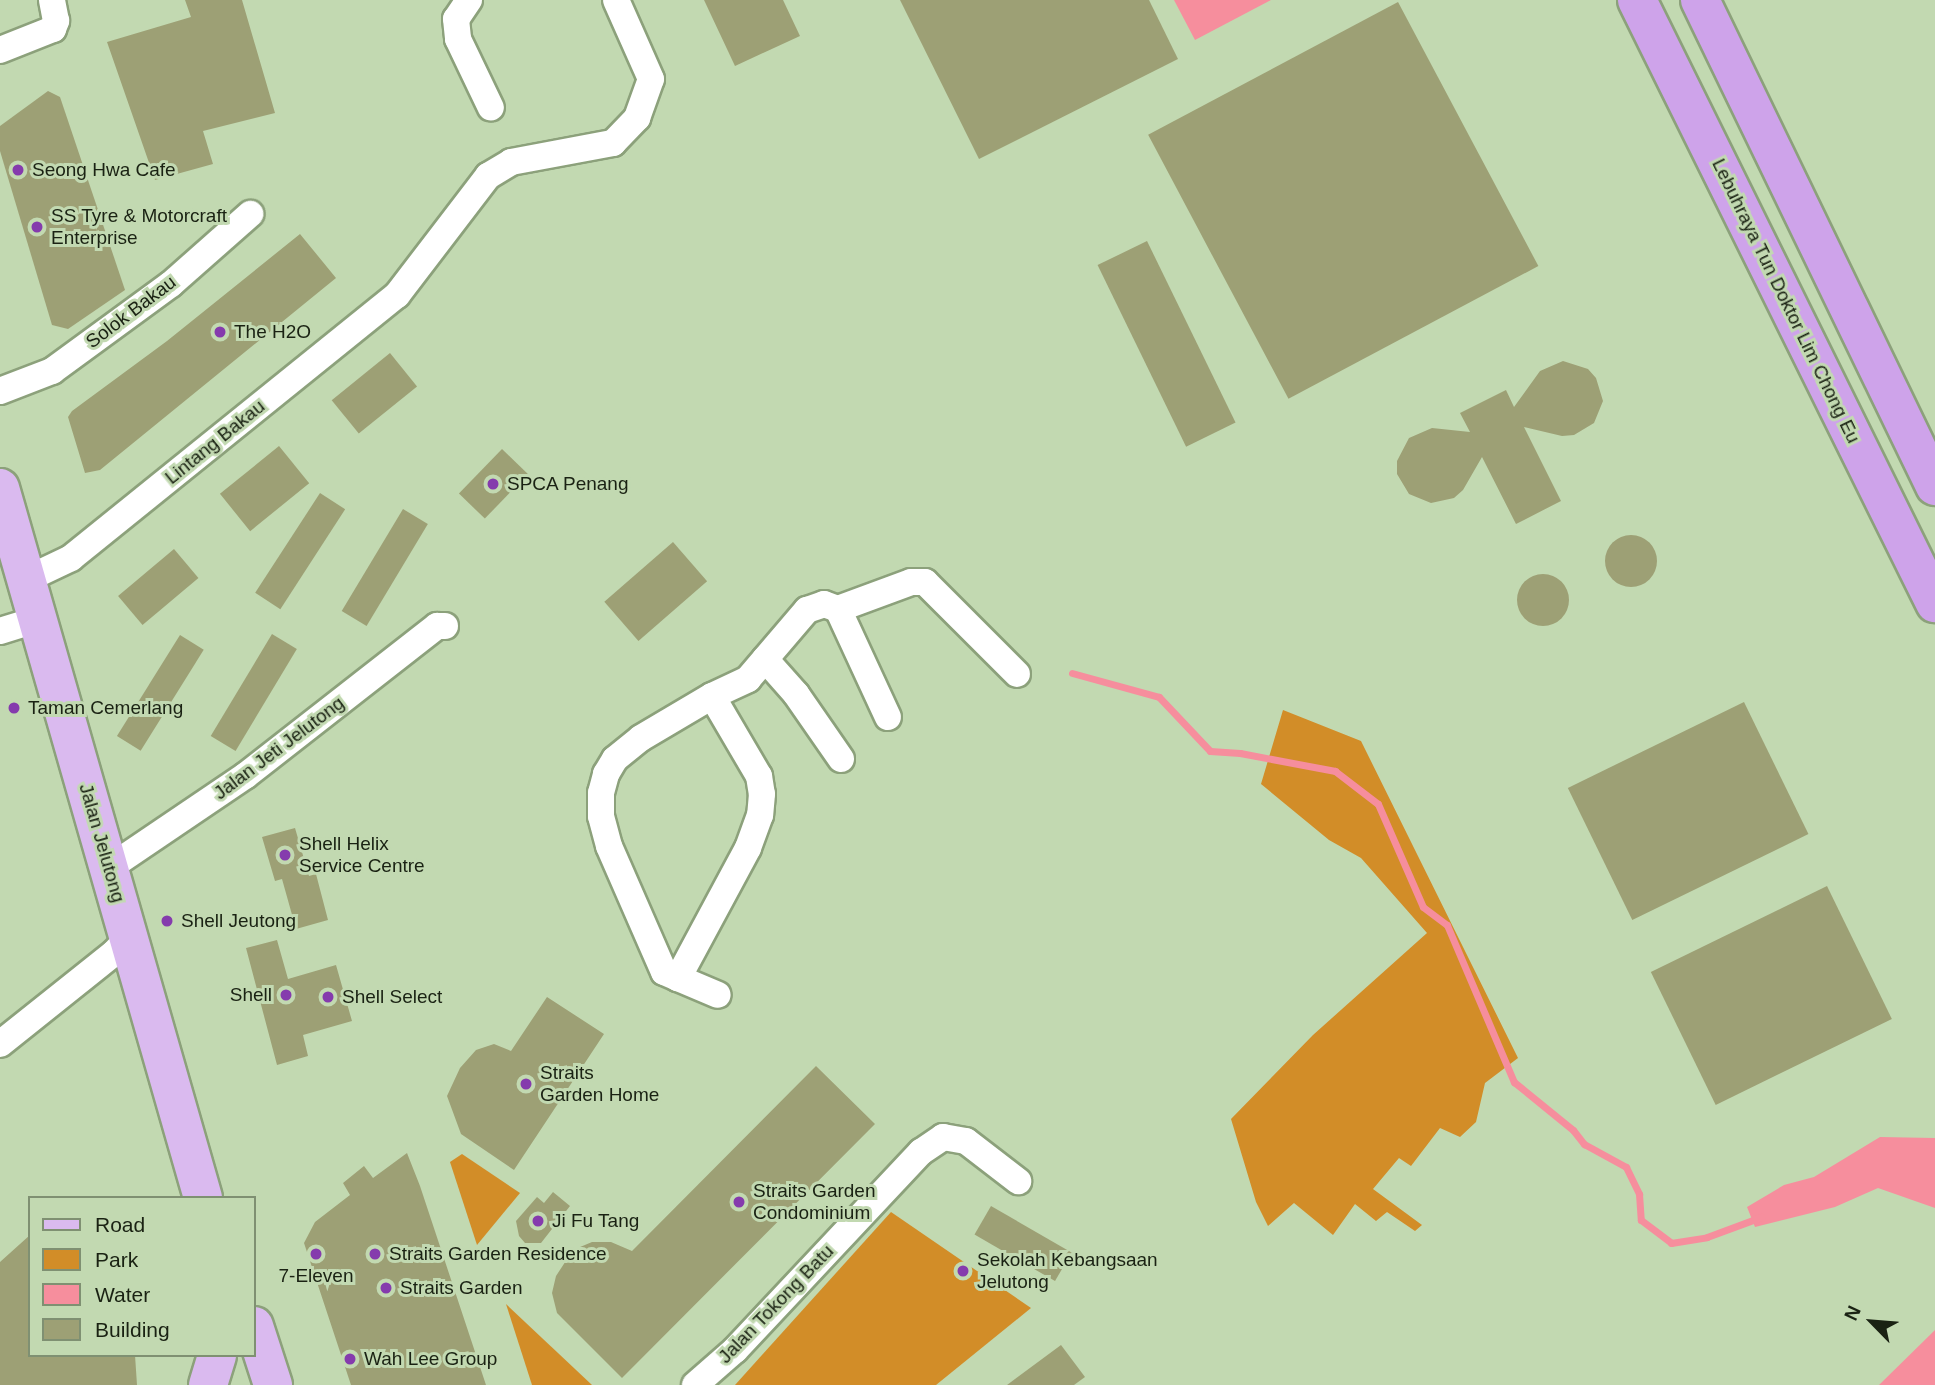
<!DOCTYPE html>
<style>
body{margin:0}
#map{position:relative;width:1935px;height:1385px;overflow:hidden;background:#c2d9b1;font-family:Helvetica,sans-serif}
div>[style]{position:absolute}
.green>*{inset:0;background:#d28d28}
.water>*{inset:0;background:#f68e9d}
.stream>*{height:7px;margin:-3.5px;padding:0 3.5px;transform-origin:3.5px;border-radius:3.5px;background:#f68e9d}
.building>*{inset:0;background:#9da075;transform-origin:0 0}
.round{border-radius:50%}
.roads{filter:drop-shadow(2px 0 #8ca17b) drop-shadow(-2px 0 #8ca17b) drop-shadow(0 2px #8ca17b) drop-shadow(0 -2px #8ca17b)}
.minor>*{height:26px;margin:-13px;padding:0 13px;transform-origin:13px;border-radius:13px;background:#fff}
.primary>*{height:38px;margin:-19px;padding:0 19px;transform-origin:19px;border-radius:19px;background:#dabaef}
.trunk>*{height:38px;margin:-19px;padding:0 19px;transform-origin:19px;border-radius:19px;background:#cea3ea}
.dots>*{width:19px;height:19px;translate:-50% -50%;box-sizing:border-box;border:4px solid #c2d9b1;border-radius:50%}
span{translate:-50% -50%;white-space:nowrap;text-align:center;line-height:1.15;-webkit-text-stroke:6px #c2d9b1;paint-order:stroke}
.poi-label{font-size:19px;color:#1a2213}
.left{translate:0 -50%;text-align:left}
.right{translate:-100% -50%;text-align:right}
.street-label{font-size:19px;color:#1a2213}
.legend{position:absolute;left:28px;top:1196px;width:228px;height:161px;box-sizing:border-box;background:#c2d9b1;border:2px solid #7f9072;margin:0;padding:9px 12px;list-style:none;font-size:21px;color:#1a2213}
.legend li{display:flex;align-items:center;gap:14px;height:35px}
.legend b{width:35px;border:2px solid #7f9072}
.north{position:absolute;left:1837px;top:1287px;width:70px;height:70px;-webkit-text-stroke:5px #c2d9b1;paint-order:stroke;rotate:295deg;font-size:19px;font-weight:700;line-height:28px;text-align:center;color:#1a2213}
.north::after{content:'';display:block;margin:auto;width:24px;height:32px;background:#1a2213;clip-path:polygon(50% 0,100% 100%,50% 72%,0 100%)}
</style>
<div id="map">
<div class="green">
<i style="clip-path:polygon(1283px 710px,1361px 741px,1518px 1058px,1485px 1083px,1476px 1122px,1460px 1137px,1440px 1128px,1411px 1166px,1399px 1158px,1373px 1189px,1422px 1225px,1415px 1231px,1387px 1212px,1376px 1221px,1355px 1204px,1333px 1235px,1294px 1203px,1268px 1226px,1256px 1202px,1231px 1119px,1313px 1035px,1427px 933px,1361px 858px,1329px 840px,1261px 784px)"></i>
<i style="clip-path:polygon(462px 1154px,520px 1193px,477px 1245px,450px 1162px)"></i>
<i style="clip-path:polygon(891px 1212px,1031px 1308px,936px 1385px,735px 1385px)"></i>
<i style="clip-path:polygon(506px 1304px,592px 1385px,532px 1385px)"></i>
</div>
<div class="water">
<i style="clip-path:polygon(1174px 0,1271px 0,1195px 40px)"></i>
<i style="clip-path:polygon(1880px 1137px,1935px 1138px,1935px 1208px,1878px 1188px,1835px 1207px,1755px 1227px,1747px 1207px,1784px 1185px,1814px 1177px)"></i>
<i style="clip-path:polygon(1935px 1330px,1935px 1385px,1879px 1385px)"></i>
</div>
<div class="stream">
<i style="left:1072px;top:673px;width:90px;rotate:15.4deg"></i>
<i style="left:1159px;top:697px;width:74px;rotate:46.6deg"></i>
<i style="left:1210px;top:751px;width:30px;rotate:4deg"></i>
<i style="left:1240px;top:753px;width:97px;rotate:10.7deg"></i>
<i style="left:1335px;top:771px;width:54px;rotate:37.5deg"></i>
<i style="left:1378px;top:804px;width:112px;rotate:66.4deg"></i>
<i style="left:1423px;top:907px;width:30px;rotate:37deg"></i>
<i style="left:1447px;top:925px;width:171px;rotate:66.9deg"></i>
<i style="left:1514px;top:1082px;width:76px;rotate:39.1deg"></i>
<i style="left:1573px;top:1130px;width:18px;rotate:52deg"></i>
<i style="left:1584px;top:1144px;width:48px;rotate:28.7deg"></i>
<i style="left:1626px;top:1167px;width:30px;rotate:64deg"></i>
<i style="left:1639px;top:1194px;width:26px;rotate:86deg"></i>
<i style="left:1641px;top:1220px;width:38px;rotate:37deg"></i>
<i style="left:1671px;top:1243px;width:36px;rotate:-9deg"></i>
<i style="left:1707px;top:1237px;width:58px;rotate:-20.3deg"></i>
</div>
<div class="building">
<i style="clip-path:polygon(185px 0,242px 0,275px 113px,203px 131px,213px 164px,155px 180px,107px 42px,191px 17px)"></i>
<i style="clip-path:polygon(704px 0,783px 0,800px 36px,735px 66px)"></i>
<i style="clip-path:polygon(900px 0,1149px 0,1178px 59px,979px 159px)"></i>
<i style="left:1398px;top:2px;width:299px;height:283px;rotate:62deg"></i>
<i style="clip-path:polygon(48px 91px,60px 97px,125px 290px,68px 329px,52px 325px,0 151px,0 126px)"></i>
<i style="clip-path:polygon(300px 234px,336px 278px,100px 470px,85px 473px,68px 417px,72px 411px,167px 341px)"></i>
<i style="left:1147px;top:241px;width:202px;height:55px;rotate:64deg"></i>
<i style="left:390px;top:353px;width:43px;height:75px;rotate:51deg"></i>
<i style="clip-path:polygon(1563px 361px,1588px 369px,1596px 378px,1603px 401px,1594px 423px,1574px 435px,1562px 436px,1524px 427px,1561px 501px,1516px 524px,1482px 457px,1463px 490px,1454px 498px,1431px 503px,1409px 494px,1397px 474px,1397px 461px,1409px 438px,1432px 428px,1470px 432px,1460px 413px,1506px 390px,1514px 407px,1540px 371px)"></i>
<i style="left:279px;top:446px;width:48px;height:76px;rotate:51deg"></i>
<i style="left:502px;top:449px;width:36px;height:62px;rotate:44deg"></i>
<i style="left:320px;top:493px;width:30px;height:119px;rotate:33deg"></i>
<i style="left:403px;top:509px;width:29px;height:119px;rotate:31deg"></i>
<i class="round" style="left:1605px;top:535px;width:52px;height:52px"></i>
<i style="left:673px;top:542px;width:52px;height:91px;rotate:49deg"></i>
<i style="left:174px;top:549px;width:38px;height:73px;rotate:50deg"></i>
<i class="round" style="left:1517px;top:574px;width:52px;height:52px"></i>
<i style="left:272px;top:634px;width:29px;height:119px;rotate:31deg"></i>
<i style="left:180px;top:635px;width:28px;height:119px;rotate:32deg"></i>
<i style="left:1744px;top:702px;width:147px;height:196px;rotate:64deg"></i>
<i style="clip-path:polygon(295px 828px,309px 876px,316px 874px,328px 920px,296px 929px,282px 879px,275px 881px,262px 837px)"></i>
<i style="left:1827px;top:886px;width:148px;height:196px;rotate:64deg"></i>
<i style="clip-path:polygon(277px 940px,288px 979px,336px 965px,352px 1021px,303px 1035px,308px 1056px,277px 1065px,246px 948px)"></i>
<i style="clip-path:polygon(547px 997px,604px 1034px,514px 1170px,461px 1134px,447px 1096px,460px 1068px,476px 1050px,494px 1044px,511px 1051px)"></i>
<i style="clip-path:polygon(816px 1066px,875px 1124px,622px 1378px,557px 1313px,552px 1293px,556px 1276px,573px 1250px,592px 1242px,611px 1242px,632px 1251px)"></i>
<i style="clip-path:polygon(407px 1153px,420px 1186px,486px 1385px,351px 1385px,304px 1243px,315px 1222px,350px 1195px,343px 1183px,364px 1166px,373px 1178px)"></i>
<i style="clip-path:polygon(553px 1192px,570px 1206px,541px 1243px,525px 1243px,519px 1236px,516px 1221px,537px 1197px,544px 1203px)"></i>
<i style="left:991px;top:1206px;width:93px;height:33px;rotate:30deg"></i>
<i style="clip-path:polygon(30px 1235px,30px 1355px,135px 1355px,137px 1385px,0 1385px,0 1262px)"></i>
<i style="clip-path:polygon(1061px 1345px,1085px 1377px,1074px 1385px,1007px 1385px)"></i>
</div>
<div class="roads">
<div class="minor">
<i style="left:469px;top:0;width:23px;rotate:124deg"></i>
<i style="left:456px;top:19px;width:20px;rotate:84deg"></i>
<i style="left:458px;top:39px;width:76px;rotate:64.4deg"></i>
<i style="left:0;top:50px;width:57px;rotate:-21.6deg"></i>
<i style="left:53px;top:29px;width:9px;rotate:-69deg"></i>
<i style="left:56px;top:21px;width:21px;rotate:-101deg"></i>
<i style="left:0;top:391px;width:56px;rotate:-21deg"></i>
<i style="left:52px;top:371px;width:147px;rotate:-36.2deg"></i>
<i style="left:171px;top:284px;width:106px;rotate:-41.5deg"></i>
<i style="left:27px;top:579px;width:49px;rotate:-25.5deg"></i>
<i style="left:71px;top:558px;width:419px;rotate:-38.9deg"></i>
<i style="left:397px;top:295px;width:150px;rotate:-52.6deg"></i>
<i style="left:488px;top:176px;width:27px;rotate:-31deg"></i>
<i style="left:511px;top:162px;width:104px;rotate:-10.6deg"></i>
<i style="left:613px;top:143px;width:35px;rotate:-46deg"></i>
<i style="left:637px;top:118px;width:41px;rotate:-70.3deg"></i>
<i style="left:651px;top:79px;width:86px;rotate:-113.9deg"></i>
<i style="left:838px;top:609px;width:78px;rotate:-20.3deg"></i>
<i style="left:911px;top:582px;width:14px"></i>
<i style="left:925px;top:582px;width:130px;rotate:45deg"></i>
<i style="left:0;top:631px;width:41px;rotate:-17.1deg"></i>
<i style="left:765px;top:659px;width:47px;rotate:48.5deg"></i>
<i style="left:796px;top:694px;width:79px;rotate:55.3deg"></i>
<i style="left:712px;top:696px;width:93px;rotate:59.6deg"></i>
<i style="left:759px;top:776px;width:18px;rotate:81deg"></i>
<i style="left:762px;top:794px;width:21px;rotate:95deg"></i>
<i style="left:760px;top:815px;width:35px;rotate:110deg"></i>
<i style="left:748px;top:848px;width:148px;rotate:118.3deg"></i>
<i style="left:678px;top:978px;width:15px;rotate:-157deg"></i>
<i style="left:664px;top:972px;width:137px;rotate:-113.6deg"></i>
<i style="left:609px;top:846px;width:31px;rotate:-105deg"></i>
<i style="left:601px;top:816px;width:23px;rotate:-90deg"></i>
<i style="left:601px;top:793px;width:20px;rotate:-75deg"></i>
<i style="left:606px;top:774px;width:17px;rotate:-59deg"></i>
<i style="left:615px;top:759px;width:33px;rotate:-39deg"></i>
<i style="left:641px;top:738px;width:82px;rotate:-30.6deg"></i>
<i style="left:712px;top:696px;width:40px;rotate:-25deg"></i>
<i style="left:748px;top:679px;width:91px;rotate:-49.5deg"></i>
<i style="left:807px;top:610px;width:18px;rotate:-19deg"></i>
<i style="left:824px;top:604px;width:15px;rotate:20deg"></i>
<i style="left:838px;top:609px;width:119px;rotate:65.2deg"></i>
<i style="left:109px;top:868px;width:164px;rotate:-34.1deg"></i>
<i style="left:245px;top:776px;width:244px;rotate:-38deg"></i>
<i style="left:437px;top:626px;width:8px"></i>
<i style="left:678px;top:978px;width:43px;rotate:23deg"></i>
<i style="left:0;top:1044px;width:146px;rotate:-38.6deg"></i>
<i style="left:114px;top:953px;width:22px;rotate:-47deg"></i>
<i style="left:695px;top:1385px;width:53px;rotate:-41.2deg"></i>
<i style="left:735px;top:1350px;width:272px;rotate:-46.8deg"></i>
<i style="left:921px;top:1152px;width:27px;rotate:-34deg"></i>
<i style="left:943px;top:1137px;width:23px;rotate:10deg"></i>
<i style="left:966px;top:1141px;width:66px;rotate:37.6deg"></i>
</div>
<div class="primary">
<i style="left:0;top:488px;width:738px;rotate:74.04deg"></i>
<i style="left:254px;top:1326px;width:62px;rotate:72.1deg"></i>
<i style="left:208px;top:1385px;width:31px;rotate:-73deg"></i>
</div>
<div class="trunk">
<i style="left:1637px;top:0;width:673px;rotate:63.7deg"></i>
<i style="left:1700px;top:0;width:540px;rotate:64.19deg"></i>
</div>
</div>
<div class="dots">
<i style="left:18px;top:170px;background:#853bad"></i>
<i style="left:37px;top:227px;background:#853bad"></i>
<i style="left:220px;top:332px;background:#853bad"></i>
<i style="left:493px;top:484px;background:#853bad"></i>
<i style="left:14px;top:708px;background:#853bad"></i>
<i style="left:285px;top:855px;background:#853bad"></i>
<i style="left:167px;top:921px;background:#853bad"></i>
<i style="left:286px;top:995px;background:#853bad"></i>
<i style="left:328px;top:997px;background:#853bad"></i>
<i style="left:526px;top:1084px;background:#853bad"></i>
<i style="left:739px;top:1202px;background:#853bad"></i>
<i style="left:538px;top:1221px;background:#853bad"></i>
<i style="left:316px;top:1254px;background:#853bad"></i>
<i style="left:375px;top:1254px;background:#853bad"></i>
<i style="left:963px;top:1271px;background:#853bad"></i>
<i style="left:386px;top:1288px;background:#853bad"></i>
<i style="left:350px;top:1359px;background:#853bad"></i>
</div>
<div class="poi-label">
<span class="left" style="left:32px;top:170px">Seong Hwa Cafe</span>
<span class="left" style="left:51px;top:227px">SS Tyre &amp; Motorcraft<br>Enterprise</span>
<span class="left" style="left:234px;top:332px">The H2O</span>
<span class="left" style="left:507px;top:484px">SPCA Penang</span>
<span class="left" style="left:28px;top:708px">Taman Cemerlang</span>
<span class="left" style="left:299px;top:855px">Shell Helix<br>Service Centre</span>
<span class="left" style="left:181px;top:921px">Shell Jeutong</span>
<span class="right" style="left:272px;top:995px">Shell</span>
<span class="left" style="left:342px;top:997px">Shell Select</span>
<span class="left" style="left:540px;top:1084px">Straits<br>Garden Home</span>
<span class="left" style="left:753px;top:1202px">Straits Garden<br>Condominium</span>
<span class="left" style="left:552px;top:1221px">Ji Fu Tang</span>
<span class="left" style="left:389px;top:1254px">Straits Garden Residence</span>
<span class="left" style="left:977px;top:1271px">Sekolah Kebangsaan<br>Jelutong</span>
<span style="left:316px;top:1276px">7-Eleven</span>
<span class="left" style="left:400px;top:1288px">Straits Garden</span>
<span class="left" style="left:364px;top:1359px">Wah Lee Group</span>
</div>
<div class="street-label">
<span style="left:1786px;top:301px;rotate:64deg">Lebuhraya Tun Doktor Lim Chong Eu</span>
<span style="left:131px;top:312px;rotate:-37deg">Solok Bakau</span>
<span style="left:215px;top:442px;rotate:-39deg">Lintang Bakau</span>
<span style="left:279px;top:748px;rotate:-37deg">Jalan Jeti Jelutong</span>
<span style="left:102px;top:843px;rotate:74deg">Jalan Jelutong</span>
<span style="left:776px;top:1304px;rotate:-46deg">Jalan Tokong Batu</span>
</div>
<ul class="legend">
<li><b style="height:9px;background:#dabaef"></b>Road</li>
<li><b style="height:19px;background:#d28d28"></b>Park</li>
<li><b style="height:19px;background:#f68e9d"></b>Water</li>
<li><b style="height:19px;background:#9da075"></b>Building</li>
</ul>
<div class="north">N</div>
</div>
